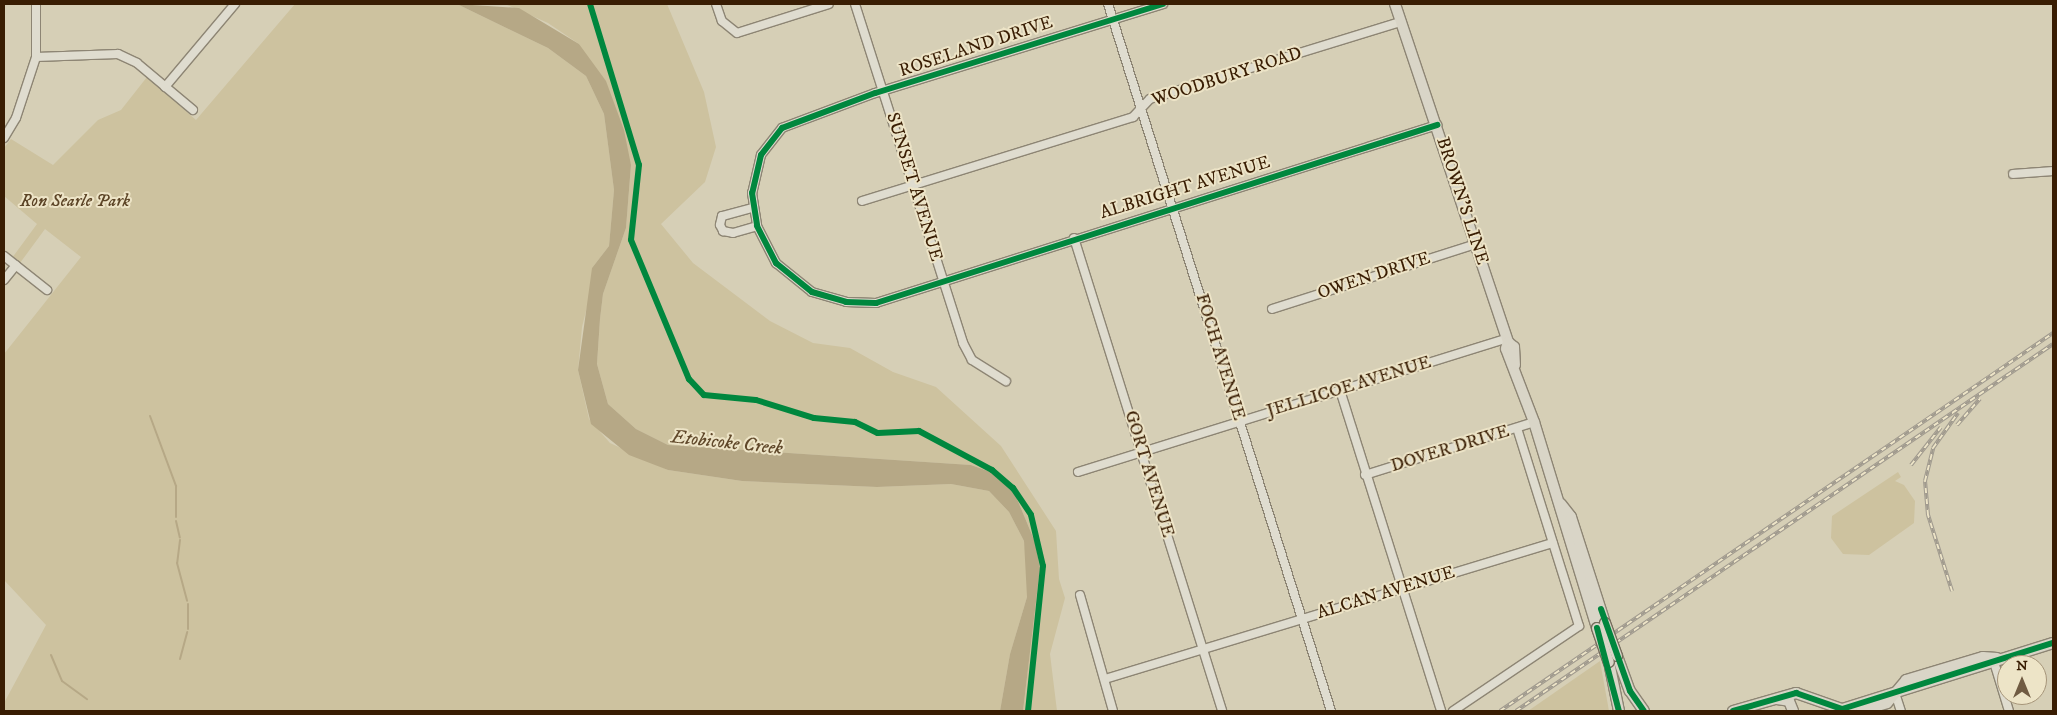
<!DOCTYPE html>
<style>
body{margin:0}
#map{position:relative;width:2057px;height:715px;overflow:hidden;background:#d6cfb6;font-family:"IM FELL DW Pica",serif}
div>[style]{position:absolute}
.green>*{inset:0;background:#cdc29f}
.water>*{inset:0;background:#b6a886}
.stream>*{height:2px;margin:-1px;padding:0 1px;transform-origin:1px;border-radius:1px;background:#b6a886}
.roads{filter:drop-shadow(1px 0 #8d8574) drop-shadow(-1px 0 #8d8574) drop-shadow(0 1px #8d8574) drop-shadow(0 -1px #8d8574)}
.minor>*{height:8px;margin:-4px;padding:0 4px;transform-origin:4px;border-radius:4px;background:#dfdccf}
.major>*{height:10px;margin:-5px;padding:0 5px;transform-origin:5px;border-radius:5px;background:#d9d5c7}
.tram>*{height:1px;margin:-0.5px;padding:0 0.5px;transform-origin:0.5px;border-radius:0.5px;background:#a09a8e}
.rail>*{height:4px;margin-top:-2px;transform-origin:0;background:repeating-linear-gradient(90deg,#ede4c7 0 5.5px,#a09a8e 0 11px);box-sizing:border-box;border-block:1px solid #a09a8e}
.bridges{filter:drop-shadow(1px 0 #766e5d) drop-shadow(-1px 0 #766e5d) drop-shadow(0 1px #766e5d) drop-shadow(0 -1px #766e5d)}
.major-bridge>*{height:10px;margin:-5px;padding:0 5px;transform-origin:5px;border-radius:5px;background:#d9d5c7}
.cycleway>*{height:6px;margin:-3px;padding:0 3px;transform-origin:3px;border-radius:3px;background:#00873e}
span{translate:-50% -50%;white-space:nowrap;text-align:center;line-height:1.15;-webkit-text-stroke:4px #ede4c7;paint-order:stroke}
.street-label{font-size:18px;color:#391d03}
.park-label{font-size:18px;color:#5c4426;font-style:italic}
.water-label{font-size:19px;color:#60482a;font-style:italic}
.frame{position:absolute;inset:0;border:5px solid #391d03;pointer-events:none}
.north{position:absolute;left:1997px;top:655px;width:50px;height:50px;box-sizing:border-box;background:#ede4c7;border:1px solid #a59479;border-radius:50%;rotate:0deg;font-size:14px;font-weight:700;line-height:20px;text-align:center;color:#391d03}
.north::after{content:'';display:block;margin:auto;width:18px;height:22px;background:#705b42;clip-path:polygon(50% 0,100% 100%,50% 72%,0 100%)}
</style>
<div id="map">
<div class="green">
<i style="clip-path:polygon(295px 4px,457px 4px,548px 48px,586px 76px,604px 114px,614px 190px,609px 246px,592px 268px,593px 283px,582px 327px,578px 370px,589px 419px,610px 443px,668px 470px,742px 481px,877px 487px,951px 484px,989px 491px,1009px 512px,1024px 541px,1028px 571px,1027px 597px,1010px 654px,1000px 711px,4px 711px,4px 703px,46px 625px,4px 580px,4px 354px,81px 257px,45px 229px,20px 263px,12px 258px,37px 224px,4px 196px,4px 148px,11px 139px,53px 165px,98px 120px,121px 110px,147px 77px,196px 120px)"></i>
<i style="clip-path:polygon(505px 4px,667px 4px,704px 92px,716px 147px,705px 182px,661px 224px,693px 263px,770px 321px,813px 343px,850px 348px,893px 372px,936px 387px,1001px 446px,1056px 531px,1059px 579px,1065px 598px,1050px 654px,1057px 711px,1023px 711px,1040px 568px,1035px 542px,1015px 494px,991px 472px,971px 465px,668px 445px,636px 429px,608px 404px,597px 364px,600px 319px,603px 294px,626px 228px,631px 165px,579px 44px,548px 23px)"></i>
<i style="clip-path:polygon(1898px 472px,1901px 477px,1895px 481px,1904px 485px,1915px 501px,1914px 523px,1869px 555px,1843px 554px,1831px 538px,1832px 516px)"></i>
<i style="clip-path:polygon(1600px 661px,1609px 711px,1528px 711px)"></i>
</div>
<div class="water">
<i style="clip-path:polygon(457px 4px,519px 8px,579px 44px,606px 81px,624px 130px,631px 165px,626px 228px,603px 294px,600px 319px,597px 364px,608px 404px,636px 429px,668px 445px,971px 465px,991px 472px,1015px 494px,1035px 542px,1040px 568px,1023px 711px,1000px 711px,1010px 654px,1027px 597px,1024px 541px,1009px 512px,989px 491px,951px 484px,877px 487px,742px 481px,668px 470px,629px 455px,591px 424px,578px 370px,592px 268px,609px 246px,614px 190px,604px 114px,586px 76px,548px 48px)"></i>
</div>
<div class="stream">
<i style="left:150px;top:416px;width:75px;rotate:69.6deg"></i>
<i style="left:176px;top:486px;width:31px;rotate:90deg"></i>
<i style="left:176px;top:521px;width:17px;rotate:77deg"></i>
<i style="left:180px;top:540px;width:23px;rotate:97deg"></i>
<i style="left:177px;top:563px;width:39px;rotate:75deg"></i>
<i style="left:188px;top:604px;width:25px;rotate:90deg"></i>
<i style="left:51px;top:655px;width:28px;rotate:67deg"></i>
<i style="left:62px;top:681px;width:31px;rotate:36deg"></i>
<i style="left:180px;top:659px;width:28px;rotate:-75deg"></i>
</div>
<div class="roads">
<div class="minor">
<i style="left:716px;top:4px;width:18px;rotate:71deg"></i>
<i style="left:722px;top:21px;width:19px;rotate:39deg"></i>
<i style="left:737px;top:33px;width:96px;rotate:-17.5deg"></i>
<i style="left:855px;top:4px;width:356px;rotate:72.3deg"></i>
<i style="left:963px;top:343px;width:19px;rotate:62deg"></i>
<i style="left:972px;top:360px;width:40px;rotate:32deg"></i>
<i style="left:1108px;top:4px;width:741px;rotate:72.49deg"></i>
<i style="left:1163px;top:4px;width:301px;rotate:162.8deg"></i>
<i style="left:875px;top:93px;width:99px;rotate:159.4deg"></i>
<i style="left:782px;top:128px;width:34px;rotate:128deg"></i>
<i style="left:761px;top:155px;width:39px;rotate:103deg"></i>
<i style="left:752px;top:193px;width:33px;rotate:81deg"></i>
<i style="left:757px;top:226px;width:42px;rotate:62.8deg"></i>
<i style="left:776px;top:263px;width:46px;rotate:38.9deg"></i>
<i style="left:812px;top:292px;width:35px;rotate:16deg"></i>
<i style="left:846px;top:302px;width:30px;rotate:2deg"></i>
<i style="left:876px;top:303px;width:589px;rotate:-17.6deg"></i>
<i style="left:36px;top:57px;width:82px;rotate:-2.1deg"></i>
<i style="left:118px;top:54px;width:21px;rotate:25deg"></i>
<i style="left:137px;top:63px;width:73px;rotate:40deg"></i>
<i style="left:165px;top:87px;width:109px;rotate:-49.9deg"></i>
<i style="left:4px;top:138px;width:23px;rotate:-59deg"></i>
<i style="left:16px;top:118px;width:64px;rotate:-71.8deg"></i>
<i style="left:36px;top:57px;width:53px;rotate:-90deg"></i>
<i style="left:2013px;top:174px;width:40px;rotate:-4.3deg"></i>
<i style="left:862px;top:201px;width:284px;rotate:-17.2deg"></i>
<i style="left:1133px;top:117px;width:25px;rotate:-47deg"></i>
<i style="left:1150px;top:99px;width:263px;rotate:-17.1deg"></i>
<i style="left:752px;top:208px;width:31px;rotate:165deg"></i>
<i style="left:722px;top:216px;width:9px;rotate:103deg"></i>
<i style="left:720px;top:225px;width:7px;rotate:63deg"></i>
<i style="left:723px;top:231px;width:10px;rotate:11deg"></i>
<i style="left:733px;top:233px;width:25px;rotate:-16deg"></i>
<i style="left:1074px;top:238px;width:496px;rotate:72.6deg"></i>
<i style="left:4px;top:256px;width:55px;rotate:38.3deg"></i>
<i style="left:4px;top:280px;width:19px;rotate:-51deg"></i>
<i style="left:1272px;top:309px;width:214px;rotate:-17.7deg"></i>
<i style="left:1340px;top:390px;width:337px;rotate:72.5deg"></i>
<i style="left:1078px;top:472px;width:449px;rotate:-17.3deg"></i>
<i style="left:1365px;top:475px;width:177px;rotate:-17.4deg"></i>
<i style="left:1080px;top:595px;width:121px;rotate:74.1deg"></i>
<i style="left:1994px;top:662px;width:51px;rotate:73deg"></i>
<i style="left:1105px;top:679px;width:468px;rotate:-16.9deg"></i>
<i style="left:1895px;top:693px;width:19px;rotate:72deg"></i>
<i style="left:1453px;top:711px;width:152px;rotate:-34deg"></i>
<i style="left:1579px;top:626px;width:207px;rotate:-107.4deg"></i>
</div>
<div class="major">
<i style="left:1395px;top:4px;width:356px;rotate:71.5deg"></i>
<i style="left:1508px;top:342px;width:8px;rotate:40deg"></i>
<i style="left:1514px;top:347px;width:18px;rotate:87deg"></i>
<i style="left:1508px;top:342px;width:7px;rotate:106deg"></i>
<i style="left:1506px;top:349px;width:78px;rotate:69deg"></i>
<i style="left:1534px;top:422px;width:215px;rotate:73deg"></i>
<i style="left:1561px;top:504px;width:16px;rotate:52deg"></i>
<i style="left:1571px;top:517px;width:111px;rotate:72.2deg"></i>
<i style="left:1617px;top:656px;width:37px;rotate:70deg"></i>
<i style="left:1630px;top:691px;width:24px;rotate:55deg"></i>
<i style="left:1609px;top:662px;width:50px;rotate:78.5deg"></i>
<i style="left:1777px;top:699px;width:12px;rotate:9deg"></i>
<i style="left:1789px;top:701px;width:11px;rotate:68deg"></i>
<i style="left:1733px;top:711px;width:66px;rotate:-15.9deg"></i>
<i style="left:1796px;top:693px;width:49px;rotate:19.2deg"></i>
<i style="left:1836px;top:711px;width:227px;rotate:-17.4deg"></i>
<i style="left:1861px;top:711px;width:27px;rotate:-17deg"></i>
<i style="left:1887px;top:703px;width:30px;rotate:-50deg"></i>
<i style="left:1906px;top:680px;width:80px;rotate:-16.6deg"></i>
<i style="left:1983px;top:657px;width:14px;rotate:4deg"></i>
</div>
</div>
<div class="tram">
<i style="left:1830px;top:711px;width:233px;rotate:-17.2deg"></i>
</div>
<div class="rail">
<i style="left:1957px;top:425px;width:35px;rotate:-49deg"></i>
<i style="left:1911px;top:465px;width:48px;rotate:-51.7deg"></i>
<i style="left:1952px;top:591px;width:80px;rotate:-107.5deg"></i>
<i style="left:1928px;top:515px;width:34px;rotate:-95deg"></i>
<i style="left:1925px;top:481px;width:34px;rotate:-76deg"></i>
<i style="left:1933px;top:448px;width:43px;rotate:-54.5deg"></i>
<i style="left:1500px;top:711px;width:670px;rotate:-34.35deg"></i>
<i style="left:1516px;top:711px;width:650px;rotate:-34.35deg"></i>
</div>
<div class="bridges">
<div class="major-bridge">
<i style="left:1605px;top:623px;width:35px;rotate:70deg"></i>
<i style="left:1597px;top:628px;width:36px;rotate:71deg"></i>
</div>
</div>
<div class="cycleway">
<i style="left:590px;top:4px;width:168px;rotate:73.1deg"></i>
<i style="left:639px;top:165px;width:75px;rotate:96.1deg"></i>
<i style="left:631px;top:240px;width:151px;rotate:67.4deg"></i>
<i style="left:689px;top:379px;width:22px;rotate:47deg"></i>
<i style="left:704px;top:395px;width:52px;rotate:5.5deg"></i>
<i style="left:756px;top:400px;width:61px;rotate:17.2deg"></i>
<i style="left:814px;top:418px;width:41px;rotate:5.6deg"></i>
<i style="left:855px;top:422px;width:25px;rotate:26deg"></i>
<i style="left:878px;top:433px;width:41px;rotate:-2.8deg"></i>
<i style="left:919px;top:431px;width:83px;rotate:28.1deg"></i>
<i style="left:992px;top:470px;width:28px;rotate:41deg"></i>
<i style="left:1013px;top:488px;width:32px;rotate:56deg"></i>
<i style="left:1031px;top:515px;width:52px;rotate:76.8deg"></i>
<i style="left:1043px;top:566px;width:146px;rotate:95.9deg"></i>
<i style="left:1163px;top:4px;width:301px;rotate:162.8deg"></i>
<i style="left:875px;top:93px;width:99px;rotate:159.4deg"></i>
<i style="left:782px;top:128px;width:34px;rotate:128deg"></i>
<i style="left:761px;top:155px;width:39px;rotate:103deg"></i>
<i style="left:752px;top:193px;width:33px;rotate:81deg"></i>
<i style="left:757px;top:226px;width:42px;rotate:62.8deg"></i>
<i style="left:776px;top:263px;width:46px;rotate:38.9deg"></i>
<i style="left:812px;top:292px;width:35px;rotate:16deg"></i>
<i style="left:846px;top:302px;width:30px;rotate:2deg"></i>
<i style="left:876px;top:303px;width:589px;rotate:-17.6deg"></i>
<i style="left:1601px;top:609px;width:87px;rotate:70.5deg"></i>
<i style="left:1630px;top:691px;width:24px;rotate:55deg"></i>
<i style="left:1597px;top:628px;width:86px;rotate:75.2deg"></i>
<i style="left:1733px;top:711px;width:66px;rotate:-15.9deg"></i>
<i style="left:1796px;top:693px;width:49px;rotate:19.2deg"></i>
<i style="left:1842px;top:709px;width:221px;rotate:-17.4deg"></i>
</div>
<div class="street-label">
<span style="left:976px;top:47px;rotate:-18deg">ROSELAND DRIVE</span>
<span style="left:1227px;top:77px;rotate:-18deg">WOODBURY ROAD</span>
<span style="left:914px;top:187px;rotate:73deg">SUNSET AVENUE</span>
<span style="left:1185px;top:188px;rotate:-17deg">ALBRIGHT AVENUE</span>
<span style="left:1462px;top:201px;rotate:72deg">BROWN'S LINE</span>
<span style="left:1374px;top:276px;rotate:-18deg">OWEN DRIVE</span>
<span style="left:1220px;top:357px;rotate:73deg">FOCH AVENUE</span>
<span style="left:1349px;top:387px;rotate:-17deg">JELLICOE AVENUE</span>
<span style="left:1450px;top:449px;rotate:-17deg">DOVER DRIVE</span>
<span style="left:1149px;top:474px;rotate:73deg">GORT AVENUE</span>
<span style="left:1386px;top:593px;rotate:-17deg">ALCAN AVENUE</span>
</div>
<div class="park-label">
<span style="left:75px;top:201px">Ron Searle Park</span>
</div>
<div class="water-label">
<span style="left:727px;top:443px;rotate:6deg">Etobicoke Creek</span>
</div>
<div class="frame"></div>
<div class="north">N</div>
</div>
